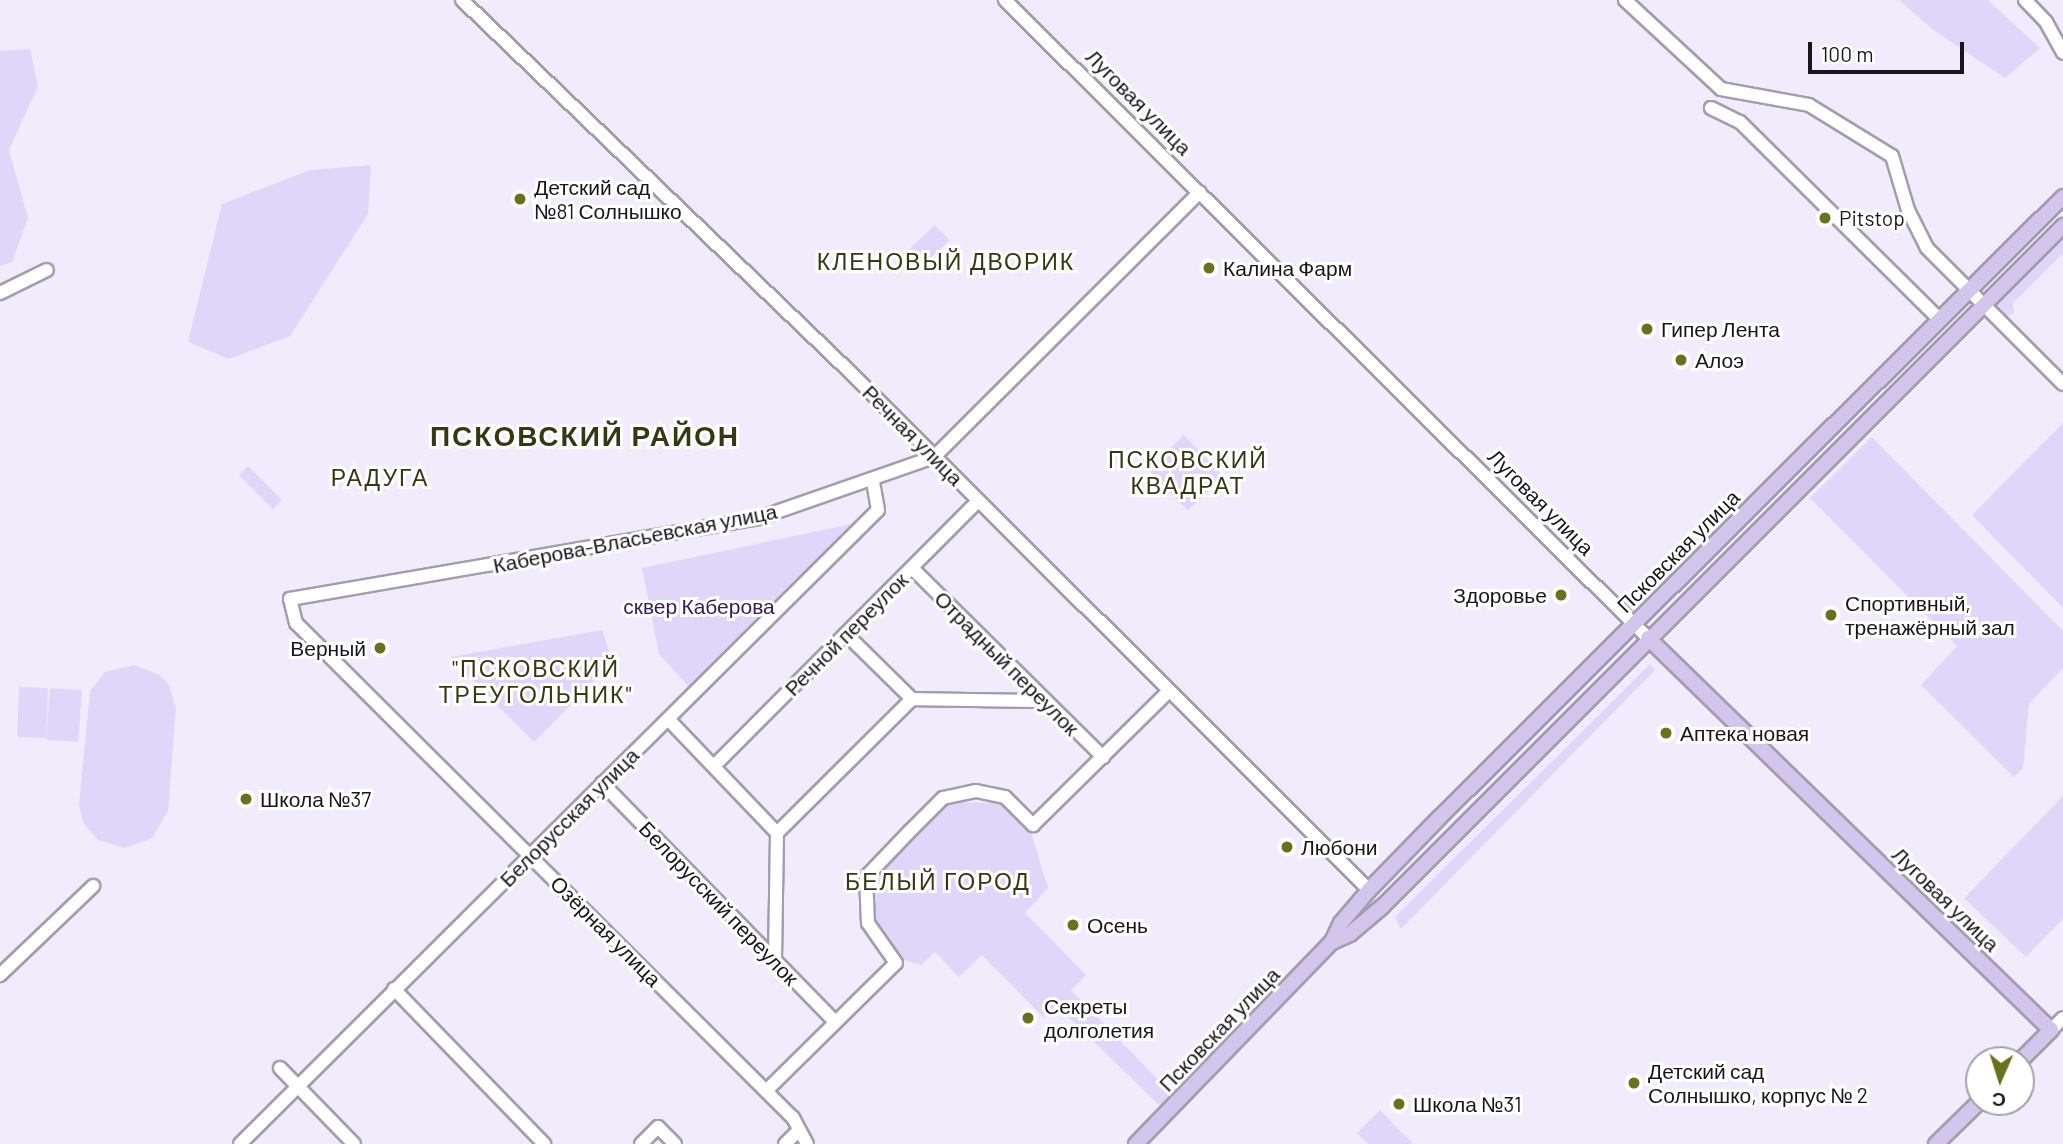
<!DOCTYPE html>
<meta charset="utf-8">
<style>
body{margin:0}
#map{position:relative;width:2063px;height:1144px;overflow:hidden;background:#f1ecfc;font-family:Barlow,sans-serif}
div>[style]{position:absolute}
.green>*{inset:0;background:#e0d6f9;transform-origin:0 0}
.roads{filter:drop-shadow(2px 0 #a29eac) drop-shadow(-2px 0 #a29eac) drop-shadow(0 2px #a29eac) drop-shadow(0 -2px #a29eac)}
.minor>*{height:12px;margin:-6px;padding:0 6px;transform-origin:6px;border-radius:6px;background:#fff}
.major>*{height:14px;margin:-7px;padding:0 7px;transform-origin:7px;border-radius:7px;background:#d3c6ed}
.dots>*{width:19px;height:19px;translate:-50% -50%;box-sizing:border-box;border:4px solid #fff;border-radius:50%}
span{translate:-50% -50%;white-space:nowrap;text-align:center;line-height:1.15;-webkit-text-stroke:6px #fff;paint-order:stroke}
.street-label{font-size:21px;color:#17161b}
.poi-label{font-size:21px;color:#17161b}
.left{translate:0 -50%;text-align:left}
.right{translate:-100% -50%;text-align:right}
.park-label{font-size:21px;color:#36195d}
.neighbourhood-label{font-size:23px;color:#343912;letter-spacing:2px}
.district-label{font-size:28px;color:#343912;font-weight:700;letter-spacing:2px}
.north{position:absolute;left:1965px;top:1046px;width:70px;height:70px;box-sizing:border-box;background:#fff;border:2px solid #a2a2a4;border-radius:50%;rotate:183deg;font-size:19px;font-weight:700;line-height:28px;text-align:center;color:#17161b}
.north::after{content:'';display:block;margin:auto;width:24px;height:32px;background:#68721c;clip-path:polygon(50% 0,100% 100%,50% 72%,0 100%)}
.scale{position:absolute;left:1808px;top:42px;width:156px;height:32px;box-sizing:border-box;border:4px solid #17161b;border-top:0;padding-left:9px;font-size:21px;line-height:24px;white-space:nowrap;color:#17161b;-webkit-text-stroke:5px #fff;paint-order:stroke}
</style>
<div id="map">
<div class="green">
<i style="clip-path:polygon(1899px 0,1988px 0,2040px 48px,2005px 78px,1932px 29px)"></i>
<i style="clip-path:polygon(30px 49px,38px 86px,9px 150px,28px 218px,12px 262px,0 266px,0 51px)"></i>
<i style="clip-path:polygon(371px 165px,368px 214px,290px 336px,229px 359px,188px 342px,222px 204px,310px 170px)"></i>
<i style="left:935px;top:225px;width:21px;height:34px;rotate:47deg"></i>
<i style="clip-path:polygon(2063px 237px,2063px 253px,2013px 303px,2014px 313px,2004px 317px,1995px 308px,1997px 302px)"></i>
<i style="clip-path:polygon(2063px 423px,2063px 608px,1972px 515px)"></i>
<i style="left:1184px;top:435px;width:57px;height:50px;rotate:46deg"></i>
<i style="clip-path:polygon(1872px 437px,2063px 631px,2063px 668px,2029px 704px,2023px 768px,2014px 777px,1921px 685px,1957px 646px,1810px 498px)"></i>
<i style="left:248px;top:466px;width:48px;height:13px;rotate:45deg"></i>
<i style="clip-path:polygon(852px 524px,688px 686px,659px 654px,642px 568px)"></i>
<i style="clip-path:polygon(602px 630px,613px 662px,534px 742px,450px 657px)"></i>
<i style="clip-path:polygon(1650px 664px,1655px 670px,1401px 929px,1395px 917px)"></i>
<i style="clip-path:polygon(134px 665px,160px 675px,169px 685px,176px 709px,168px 811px,152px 838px,125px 848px,98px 840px,84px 824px,79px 805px,90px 691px,105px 672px)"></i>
<i style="left:19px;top:687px;width:29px;height:50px;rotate:2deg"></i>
<i style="left:50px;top:688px;width:32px;height:52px;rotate:4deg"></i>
<i style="clip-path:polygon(2063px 796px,2063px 919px,2026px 957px,1964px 898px)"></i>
<i style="clip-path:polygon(947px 802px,1001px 803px,1030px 829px,1048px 888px,1025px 913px,1086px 975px,1071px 990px,1173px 1095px,1161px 1107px,1056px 1005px,1043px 1017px,982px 955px,959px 977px,935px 952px,921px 965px,904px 960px,874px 925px,875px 874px)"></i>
<i style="clip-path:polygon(1380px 1110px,1413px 1144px,1368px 1144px,1357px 1133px)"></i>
</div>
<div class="roads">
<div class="minor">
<i style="left:462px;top:0;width:542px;rotate:43.8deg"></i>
<i style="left:853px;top:375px;width:729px;rotate:44.94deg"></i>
<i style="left:1005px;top:0;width:906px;rotate:44.78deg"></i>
<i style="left:1625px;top:0;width:131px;rotate:42.8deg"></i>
<i style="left:1721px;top:89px;width:89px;rotate:10.3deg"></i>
<i style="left:1809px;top:105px;width:97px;rotate:31.6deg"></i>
<i style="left:1892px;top:156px;width:56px;rotate:73.5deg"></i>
<i style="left:1908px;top:210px;width:42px;rotate:63.4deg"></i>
<i style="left:1927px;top:248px;width:192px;rotate:45deg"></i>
<i style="left:2025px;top:0;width:30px;rotate:46deg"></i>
<i style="left:2046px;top:22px;width:35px;rotate:61deg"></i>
<i style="left:1711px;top:108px;width:32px;rotate:26deg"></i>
<i style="left:1740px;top:122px;width:281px;rotate:44.7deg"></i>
<i style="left:0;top:293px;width:52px;rotate:-26.1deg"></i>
<i style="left:912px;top:568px;width:269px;rotate:44.7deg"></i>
<i style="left:846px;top:634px;width:93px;rotate:44.6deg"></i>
<i style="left:668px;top:719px;width:158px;rotate:46.3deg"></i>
<i style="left:714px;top:766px;width:374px;rotate:-45.1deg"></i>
<i style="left:602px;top:783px;width:334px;rotate:45.7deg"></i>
<i style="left:775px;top:960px;width:127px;rotate:-89.1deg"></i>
<i style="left:777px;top:833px;width:190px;rotate:-44.8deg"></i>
<i style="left:912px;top:699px;width:134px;rotate:0.9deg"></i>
<i style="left:0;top:975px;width:129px;rotate:-43.7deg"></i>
<i style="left:394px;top:989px;width:216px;rotate:45.9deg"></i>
<i style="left:2051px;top:1030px;width:17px;rotate:-45deg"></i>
<i style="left:280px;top:1068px;width:106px;rotate:45.8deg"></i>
<i style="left:766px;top:1091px;width:182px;rotate:-44.6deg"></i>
<i style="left:896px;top:963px;width:49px;rotate:-125deg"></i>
<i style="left:868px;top:923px;width:46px;rotate:-92.5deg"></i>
<i style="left:866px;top:877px;width:64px;rotate:-46.3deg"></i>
<i style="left:910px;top:831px;width:47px;rotate:-45deg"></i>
<i style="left:943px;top:798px;width:34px;rotate:-12deg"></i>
<i style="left:976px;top:791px;width:30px;rotate:12deg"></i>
<i style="left:1005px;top:797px;width:40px;rotate:45deg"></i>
<i style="left:1033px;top:825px;width:190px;rotate:-44.6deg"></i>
<i style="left:240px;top:1144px;width:899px;rotate:-44.82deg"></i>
<i style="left:878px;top:510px;width:29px;rotate:-100deg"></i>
<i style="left:641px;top:1144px;width:24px;rotate:-45deg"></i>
<i style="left:658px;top:1127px;width:24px;rotate:45deg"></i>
<i style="left:785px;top:1144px;width:18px;rotate:-45deg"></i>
<i style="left:807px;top:1144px;width:30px;rotate:-118deg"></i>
<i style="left:793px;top:1118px;width:701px;rotate:-135.12deg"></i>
<i style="left:296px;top:623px;width:25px;rotate:-104deg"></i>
<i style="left:290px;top:599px;width:476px;rotate:-9.8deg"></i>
<i style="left:759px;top:518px;width:185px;rotate:-19.2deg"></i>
<i style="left:934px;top:457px;width:375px;rotate:-44.9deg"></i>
</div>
<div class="major">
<i style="left:1648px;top:638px;width:562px;rotate:44.21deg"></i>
<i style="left:2051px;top:1030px;width:42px;rotate:135deg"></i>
<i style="left:1332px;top:942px;width:20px;rotate:-24deg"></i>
<i style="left:1350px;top:934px;width:43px;rotate:-40.3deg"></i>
<i style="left:1383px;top:906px;width:962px;rotate:-45deg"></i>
<i style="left:1136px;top:1144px;width:281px;rotate:-45.9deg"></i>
<i style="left:1332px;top:942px;width:21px;rotate:-65deg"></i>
<i style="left:1341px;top:923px;width:43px;rotate:-49.7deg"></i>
<i style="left:1369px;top:890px;width:102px;rotate:-45.8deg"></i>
<i style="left:1440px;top:817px;width:879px;rotate:-44.86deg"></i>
<i style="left:1936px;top:1144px;width:60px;rotate:-44.3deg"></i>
</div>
</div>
<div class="dots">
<i style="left:520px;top:199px;background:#68721c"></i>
<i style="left:1825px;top:218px;background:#68721c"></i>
<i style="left:1209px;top:268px;background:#68721c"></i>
<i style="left:1647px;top:329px;background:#68721c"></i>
<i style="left:1681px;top:360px;background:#68721c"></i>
<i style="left:1561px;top:595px;background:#68721c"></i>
<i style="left:1831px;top:615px;background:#68721c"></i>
<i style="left:380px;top:648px;background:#68721c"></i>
<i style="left:1666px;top:733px;background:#68721c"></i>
<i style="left:246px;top:799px;background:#68721c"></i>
<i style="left:1287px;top:847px;background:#68721c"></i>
<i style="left:1073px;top:925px;background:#68721c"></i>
<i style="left:1028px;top:1018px;background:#68721c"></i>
<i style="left:1634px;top:1083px;background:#68721c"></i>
<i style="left:1399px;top:1104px;background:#68721c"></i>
</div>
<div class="street-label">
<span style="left:1139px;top:102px;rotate:45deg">Луговая улица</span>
<span style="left:913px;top:435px;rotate:45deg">Речная улица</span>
<span style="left:1541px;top:502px;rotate:45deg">Луговая улица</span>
<span style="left:635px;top:538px;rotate:-11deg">Каберова-Власьевская улица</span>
<span style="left:1678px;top:551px;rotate:-45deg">Псковская улица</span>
<span style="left:846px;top:634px;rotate:-45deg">Речной переулок</span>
<span style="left:1007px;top:663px;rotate:45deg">Отрадный переулок</span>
<span style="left:569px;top:817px;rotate:-45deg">Белорусская улица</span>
<span style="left:1946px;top:899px;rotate:44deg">Луговая улица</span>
<span style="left:719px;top:903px;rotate:46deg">Белорусский переулок</span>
<span style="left:606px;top:931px;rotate:45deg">Озёрная улица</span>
<span style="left:1219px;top:1029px;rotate:-46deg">Псковская улица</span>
</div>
<div class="poi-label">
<span class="left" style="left:534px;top:199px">Детский сад<br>№81 Солнышко</span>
<span class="left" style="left:1839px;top:218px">Pitstop</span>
<span class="left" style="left:1223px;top:268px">Калина Фарм</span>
<span class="left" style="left:1661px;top:329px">Гипер Лента</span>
<span class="left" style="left:1695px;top:360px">Алоэ</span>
<span class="right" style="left:1547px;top:595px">Здоровье</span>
<span class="left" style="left:1845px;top:615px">Спортивный,<br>тренажёрный зал</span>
<span class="right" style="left:366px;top:648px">Верный</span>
<span class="left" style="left:1680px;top:733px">Аптека новая</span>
<span class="left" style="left:260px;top:799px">Школа №37</span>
<span class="left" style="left:1301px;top:847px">Любони</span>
<span class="left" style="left:1087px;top:925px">Осень</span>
<span class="left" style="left:1044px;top:1018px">Секреты<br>долголетия</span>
<span class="left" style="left:1648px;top:1083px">Детский сад<br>Солнышко, корпус № 2</span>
<span class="left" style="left:1413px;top:1104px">Школа №31</span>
</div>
<div class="park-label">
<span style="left:699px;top:606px">сквер Каберова</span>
</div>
<div class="neighbourhood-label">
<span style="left:946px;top:261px">КЛЕНОВЫЙ ДВОРИК</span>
<span style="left:1188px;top:472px">ПСКОВСКИЙ<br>КВАДРАТ</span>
<span style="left:380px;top:477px">РАДУГА</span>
<span style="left:536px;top:681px">"ПСКОВСКИЙ<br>ТРЕУГОЛЬНИК"</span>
<span style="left:938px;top:881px">БЕЛЫЙ ГОРОД</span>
</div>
<div class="district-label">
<span style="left:585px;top:435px">ПСКОВСКИЙ РАЙОН</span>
</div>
<div class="north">С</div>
<div class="scale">100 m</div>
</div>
